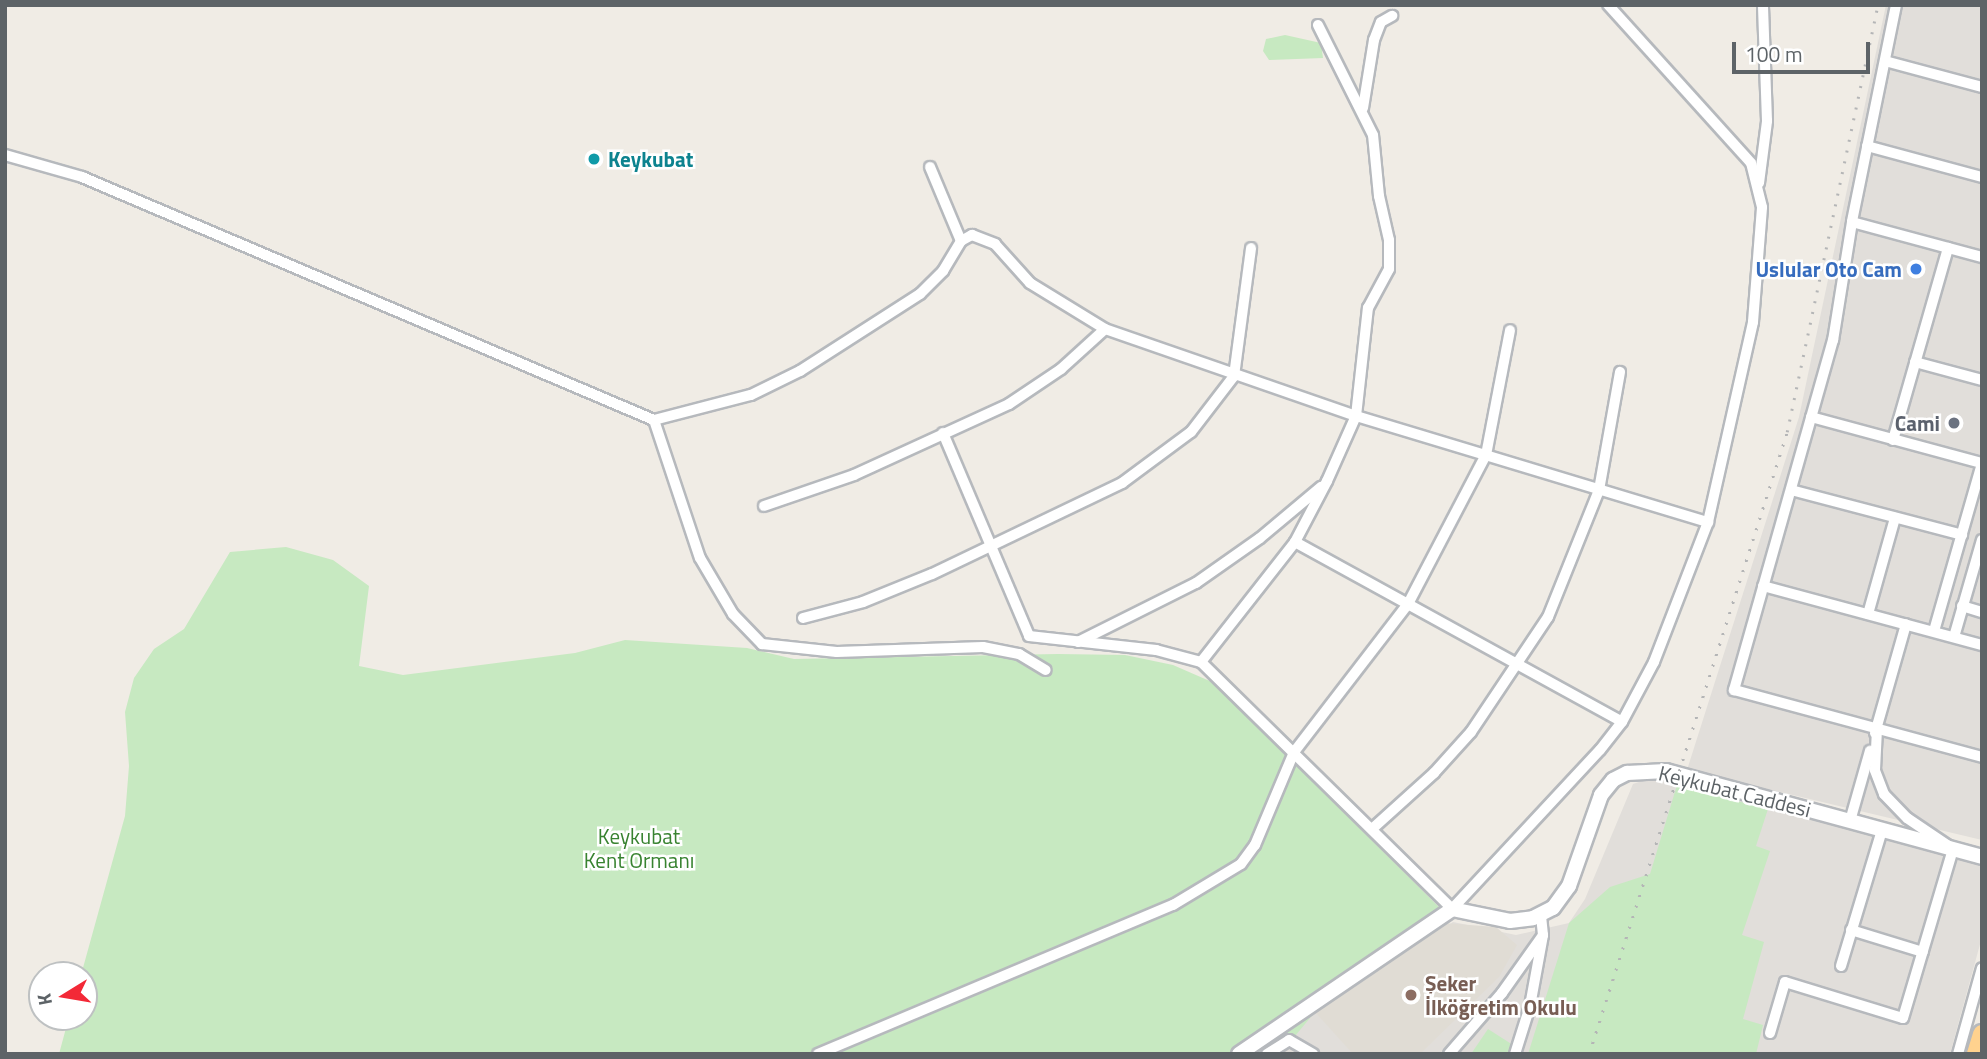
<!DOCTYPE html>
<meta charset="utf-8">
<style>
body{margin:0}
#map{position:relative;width:1987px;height:1059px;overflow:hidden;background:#f0ece5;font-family:"Titillium Web",sans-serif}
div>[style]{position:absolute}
.industrial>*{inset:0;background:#e1deda}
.education>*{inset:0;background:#e0dcd4}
.green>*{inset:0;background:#c7e9c1}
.roads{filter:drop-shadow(2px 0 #b6b9bd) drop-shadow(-2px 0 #b6b9bd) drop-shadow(0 2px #b6b9bd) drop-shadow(0 -2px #b6b9bd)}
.street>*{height:10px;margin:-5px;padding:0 5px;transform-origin:5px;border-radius:5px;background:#fff}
.secondary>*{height:14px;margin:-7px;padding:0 7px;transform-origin:7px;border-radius:7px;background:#fff}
.highway>*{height:18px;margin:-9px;padding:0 9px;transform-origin:9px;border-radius:9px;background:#ffd28e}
.rail>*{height:2.5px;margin-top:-1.25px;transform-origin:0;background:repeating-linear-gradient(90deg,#b4b5b6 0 2px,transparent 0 11px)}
.dots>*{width:19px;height:19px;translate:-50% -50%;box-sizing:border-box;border:4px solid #fff;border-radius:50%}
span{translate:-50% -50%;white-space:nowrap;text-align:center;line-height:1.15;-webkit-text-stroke:5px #fff;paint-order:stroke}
.culture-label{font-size:21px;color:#0d838f;font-weight:700}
.left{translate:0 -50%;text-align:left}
.shop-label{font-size:21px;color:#366cbe;font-weight:700}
.right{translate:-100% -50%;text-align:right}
.worship-label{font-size:21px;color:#5b616d;font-weight:700}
.street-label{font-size:21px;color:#5d6367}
.park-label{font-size:21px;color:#388330}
.education-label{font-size:21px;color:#785e54;font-weight:700}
.frame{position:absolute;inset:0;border:7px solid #5d6367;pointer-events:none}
.north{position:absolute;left:28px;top:961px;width:70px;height:70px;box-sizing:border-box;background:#fff;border:2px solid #bec1c2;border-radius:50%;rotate:259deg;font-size:19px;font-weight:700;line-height:28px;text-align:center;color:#5d6367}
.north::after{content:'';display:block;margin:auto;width:24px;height:32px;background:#f32937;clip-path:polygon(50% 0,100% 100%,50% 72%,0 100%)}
.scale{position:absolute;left:1732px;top:42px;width:138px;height:32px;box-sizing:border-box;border:4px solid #5d6367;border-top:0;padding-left:9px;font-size:21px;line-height:24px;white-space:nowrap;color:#5d6367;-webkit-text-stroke:5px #fff;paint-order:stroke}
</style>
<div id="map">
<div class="industrial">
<i style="clip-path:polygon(1886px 5px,1982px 5px,1982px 840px,1687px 770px,1799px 417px)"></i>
<i style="clip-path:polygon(1654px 777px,1699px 785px,1982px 864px,1982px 937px,1950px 1054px,1251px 1054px,1453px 922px,1516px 935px,1569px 923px,1585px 899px,1633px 784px)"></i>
</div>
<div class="education">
<i style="clip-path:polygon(1443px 923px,1496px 927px,1517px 945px,1499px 977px,1420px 1054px,1353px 1054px,1315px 1012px)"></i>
</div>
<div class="green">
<i style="clip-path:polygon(1285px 35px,1321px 43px,1323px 58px,1269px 60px,1263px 51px,1266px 39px)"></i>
<i style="clip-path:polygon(286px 547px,333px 560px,369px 586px,359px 666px,403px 675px,575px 653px,625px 640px,747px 648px,794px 659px,1058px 654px,1125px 655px,1173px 665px,1212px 682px,1439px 907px,1443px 923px,1315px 1012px,1280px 1054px,59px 1054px,69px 1017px,84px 1017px,81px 975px,125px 816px,129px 766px,125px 712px,134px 678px,154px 649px,184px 629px,230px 552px)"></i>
<i style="clip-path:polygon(1677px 785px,1768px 809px,1756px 846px,1770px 851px,1742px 935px,1764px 942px,1743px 1019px,1763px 1025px,1756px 1054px,1528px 1054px,1569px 923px,1610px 887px,1650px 874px)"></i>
<i style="clip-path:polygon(1488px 1029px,1513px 1045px,1510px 1054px,1471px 1054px)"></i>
</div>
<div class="roads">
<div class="street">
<i style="left:1896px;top:5px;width:221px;rotate:101.5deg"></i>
<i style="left:1852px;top:222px;width:120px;rotate:99.1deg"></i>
<i style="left:1833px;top:340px;width:364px;rotate:105.8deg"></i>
<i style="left:1734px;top:690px;width:257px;rotate:15.1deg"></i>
<i style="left:1885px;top:61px;width:100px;rotate:15deg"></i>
<i style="left:1363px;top:108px;width:69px;rotate:-80.8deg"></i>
<i style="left:1374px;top:40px;width:19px;rotate:-69deg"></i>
<i style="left:1381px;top:22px;width:13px;rotate:-29deg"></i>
<i style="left:1867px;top:146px;width:119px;rotate:15.1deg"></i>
<i style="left:5px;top:155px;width:80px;rotate:15.9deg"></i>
<i style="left:82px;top:177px;width:621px;rotate:23.02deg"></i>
<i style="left:654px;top:420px;width:145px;rotate:71.6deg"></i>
<i style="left:700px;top:558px;width:65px;rotate:59.5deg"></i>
<i style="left:733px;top:614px;width:42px;rotate:46deg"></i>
<i style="left:762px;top:644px;width:75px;rotate:6.1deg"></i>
<i style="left:837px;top:652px;width:146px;rotate:-2deg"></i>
<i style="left:983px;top:647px;width:37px;rotate:11deg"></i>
<i style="left:1019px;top:654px;width:31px;rotate:31deg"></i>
<i style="left:930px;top:167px;width:80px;rotate:67.3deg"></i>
<i style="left:1759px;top:183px;width:63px;rotate:-82.6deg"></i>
<i style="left:1767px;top:121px;width:116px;rotate:-92deg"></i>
<i style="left:1852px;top:222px;width:135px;rotate:15.1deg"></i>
<i style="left:1915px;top:362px;width:69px;rotate:15deg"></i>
<i style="left:1811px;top:417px;width:177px;rotate:15.1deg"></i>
<i style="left:654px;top:420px;width:100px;rotate:-14.5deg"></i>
<i style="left:751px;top:395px;width:55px;rotate:-26.1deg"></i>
<i style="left:800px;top:371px;width:143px;rotate:-32.7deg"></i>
<i style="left:920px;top:294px;width:33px;rotate:-45deg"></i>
<i style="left:943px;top:271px;width:35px;rotate:-59deg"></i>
<i style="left:961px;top:241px;width:13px;rotate:-29deg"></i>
<i style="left:972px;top:235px;width:25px;rotate:21deg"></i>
<i style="left:995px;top:244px;width:52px;rotate:48.1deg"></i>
<i style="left:1030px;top:283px;width:88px;rotate:31.5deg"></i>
<i style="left:1105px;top:329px;width:266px;rotate:19.1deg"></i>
<i style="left:1356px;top:416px;width:368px;rotate:16.8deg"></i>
<i style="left:943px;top:433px;width:220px;rotate:67deg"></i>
<i style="left:1029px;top:636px;width:128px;rotate:6.3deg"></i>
<i style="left:1156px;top:650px;width:47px;rotate:14.9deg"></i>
<i style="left:1201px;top:662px;width:352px;rotate:44.5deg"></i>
<i style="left:1452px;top:909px;width:217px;rotate:-47.1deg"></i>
<i style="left:1600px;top:750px;width:36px;rotate:-52deg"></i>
<i style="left:1622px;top:722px;width:68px;rotate:-61.9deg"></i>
<i style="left:1654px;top:662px;width:150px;rotate:-68.9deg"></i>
<i style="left:1708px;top:522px;width:205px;rotate:-77.3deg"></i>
<i style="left:1753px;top:322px;width:115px;rotate:-85.5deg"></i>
<i style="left:1762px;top:207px;width:45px;rotate:-104deg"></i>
<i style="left:1751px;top:163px;width:213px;rotate:-132.1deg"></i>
<i style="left:1893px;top:440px;width:200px;rotate:-74deg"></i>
<i style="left:1791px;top:490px;width:177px;rotate:14.7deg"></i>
<i style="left:764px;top:506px;width:95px;rotate:-19deg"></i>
<i style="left:854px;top:475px;width:170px;rotate:-24.6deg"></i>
<i style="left:1009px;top:404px;width:63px;rotate:-33.9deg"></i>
<i style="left:1061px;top:369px;width:59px;rotate:-42.3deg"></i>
<i style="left:1295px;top:542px;width:373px;rotate:28.8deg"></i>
<i style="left:1763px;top:586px;width:227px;rotate:15.1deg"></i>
<i style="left:1962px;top:606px;width:21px;rotate:17deg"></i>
<i style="left:1868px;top:614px;width:100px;rotate:-74.3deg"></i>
<i style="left:803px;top:618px;width:62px;rotate:-14.9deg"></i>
<i style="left:863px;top:602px;width:74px;rotate:-22.1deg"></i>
<i style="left:932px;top:574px;width:211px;rotate:-25.6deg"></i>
<i style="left:1122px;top:483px;width:86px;rotate:-36.5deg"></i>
<i style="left:1191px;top:432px;width:71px;rotate:-52.5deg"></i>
<i style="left:1234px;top:376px;width:129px;rotate:-82.4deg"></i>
<i style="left:1934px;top:631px;width:174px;rotate:-74deg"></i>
<i style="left:1954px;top:637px;width:101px;rotate:-73.9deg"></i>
<i style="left:1078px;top:642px;width:132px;rotate:-26.6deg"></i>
<i style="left:1196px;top:583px;width:78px;rotate:-35.1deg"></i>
<i style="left:1260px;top:538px;width:80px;rotate:-39.9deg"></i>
<i style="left:1201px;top:662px;width:152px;rotate:-51.9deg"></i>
<i style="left:1295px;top:542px;width:69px;rotate:-62.3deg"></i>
<i style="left:1327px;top:481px;width:71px;rotate:-66deg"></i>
<i style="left:1356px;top:416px;width:109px;rotate:-83.7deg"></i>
<i style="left:1368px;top:308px;width:44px;rotate:-61.7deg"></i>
<i style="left:1389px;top:269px;width:29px;rotate:-90deg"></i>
<i style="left:1389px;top:240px;width:45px;rotate:-102.8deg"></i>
<i style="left:1379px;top:196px;width:61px;rotate:-95.6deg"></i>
<i style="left:1373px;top:135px;width:123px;rotate:-116.6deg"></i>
<i style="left:1875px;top:733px;width:113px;rotate:-74.1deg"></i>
<i style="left:1850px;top:821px;width:73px;rotate:-74.1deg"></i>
<i style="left:1372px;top:829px;width:84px;rotate:-42.1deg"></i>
<i style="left:1434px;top:773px;width:55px;rotate:-47.9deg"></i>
<i style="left:1471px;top:732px;width:138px;rotate:-56.2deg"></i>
<i style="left:1548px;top:617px;width:137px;rotate:-68.1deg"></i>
<i style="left:1599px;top:490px;width:120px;rotate:-79.9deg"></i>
<i style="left:1851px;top:930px;width:75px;rotate:17deg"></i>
<i style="left:1841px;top:966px;width:142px;rotate:-73.2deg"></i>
<i style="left:1770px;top:1033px;width:53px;rotate:-73.6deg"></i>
<i style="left:1785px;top:982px;width:123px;rotate:17deg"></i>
<i style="left:1903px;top:1018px;width:176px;rotate:-73.5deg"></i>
<i style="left:1953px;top:849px;width:55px;rotate:-146deg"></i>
<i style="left:1907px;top:818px;width:33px;rotate:-134deg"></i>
<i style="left:1884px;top:794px;width:26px;rotate:-111deg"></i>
<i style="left:1875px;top:770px;width:41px;rotate:-87.2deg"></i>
<i style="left:818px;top:1054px;width:385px;rotate:-22.8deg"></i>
<i style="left:1173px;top:905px;width:79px;rotate:-31.1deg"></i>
<i style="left:1241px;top:864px;width:24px;rotate:-54deg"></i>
<i style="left:1255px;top:845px;width:101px;rotate:-67.2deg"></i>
<i style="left:1294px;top:752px;width:187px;rotate:-52.4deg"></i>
<i style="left:1408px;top:604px;width:168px;rotate:-62.4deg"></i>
<i style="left:1486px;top:455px;width:127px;rotate:-79.1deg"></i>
<i style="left:1267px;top:1054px;width:26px;rotate:-32deg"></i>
<i style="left:1289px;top:1040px;width:28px;rotate:30deg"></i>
<i style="left:1449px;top:1054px;width:81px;rotate:-49deg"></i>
<i style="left:1502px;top:993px;width:71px;rotate:-54.7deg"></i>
<i style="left:1515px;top:1054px;width:50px;rotate:-72.6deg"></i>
<i style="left:1530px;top:1006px;width:72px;rotate:-79.6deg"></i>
<i style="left:1543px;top:935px;width:20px;rotate:-96deg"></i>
<i style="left:1958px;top:1054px;width:89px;rotate:-74.4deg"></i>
</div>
<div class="secondary">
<i style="left:1239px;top:1054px;width:258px;rotate:-34.2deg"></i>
<i style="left:1452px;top:909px;width:59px;rotate:11.7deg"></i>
<i style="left:1510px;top:921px;width:23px;rotate:-7deg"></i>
<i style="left:1533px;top:918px;width:22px;rotate:-27deg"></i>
<i style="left:1553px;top:908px;width:27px;rotate:-54deg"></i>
<i style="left:1569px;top:886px;width:96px;rotate:-70.6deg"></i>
<i style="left:1601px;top:795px;width:19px;rotate:-51deg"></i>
<i style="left:1613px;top:780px;width:16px;rotate:-27deg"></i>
<i style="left:1627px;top:773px;width:39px;rotate:-3deg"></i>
<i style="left:1666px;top:771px;width:327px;rotate:15.2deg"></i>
</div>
<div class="highway">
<i style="left:1976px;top:1054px;width:21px;rotate:-73deg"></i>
</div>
</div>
<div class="rail">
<i style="left:1589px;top:1054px;width:653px;rotate:-72.34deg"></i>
<i style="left:1787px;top:432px;width:437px;rotate:-78deg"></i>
</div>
<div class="dots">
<i style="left:594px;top:159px;background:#0f9aa8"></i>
<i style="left:1916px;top:269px;background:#3f7fe0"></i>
<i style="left:1954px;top:423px;background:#6b7280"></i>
<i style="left:1411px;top:995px;background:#8d6e63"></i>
</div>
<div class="culture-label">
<span class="left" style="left:608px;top:159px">Keykubat</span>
</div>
<div class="shop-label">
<span class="right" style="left:1902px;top:269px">Uslular Oto Cam</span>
</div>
<div class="worship-label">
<span class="right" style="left:1940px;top:423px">Cami</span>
</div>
<div class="street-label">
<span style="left:1735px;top:791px;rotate:14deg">Keykubat Caddesi</span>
</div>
<div class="park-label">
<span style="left:639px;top:848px">Keykubat<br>Kent Ormanı</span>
</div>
<div class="education-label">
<span class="left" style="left:1425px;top:995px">Şeker<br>İlköğretim Okulu</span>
</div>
<div class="frame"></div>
<div class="north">K</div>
<div class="scale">100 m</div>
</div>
